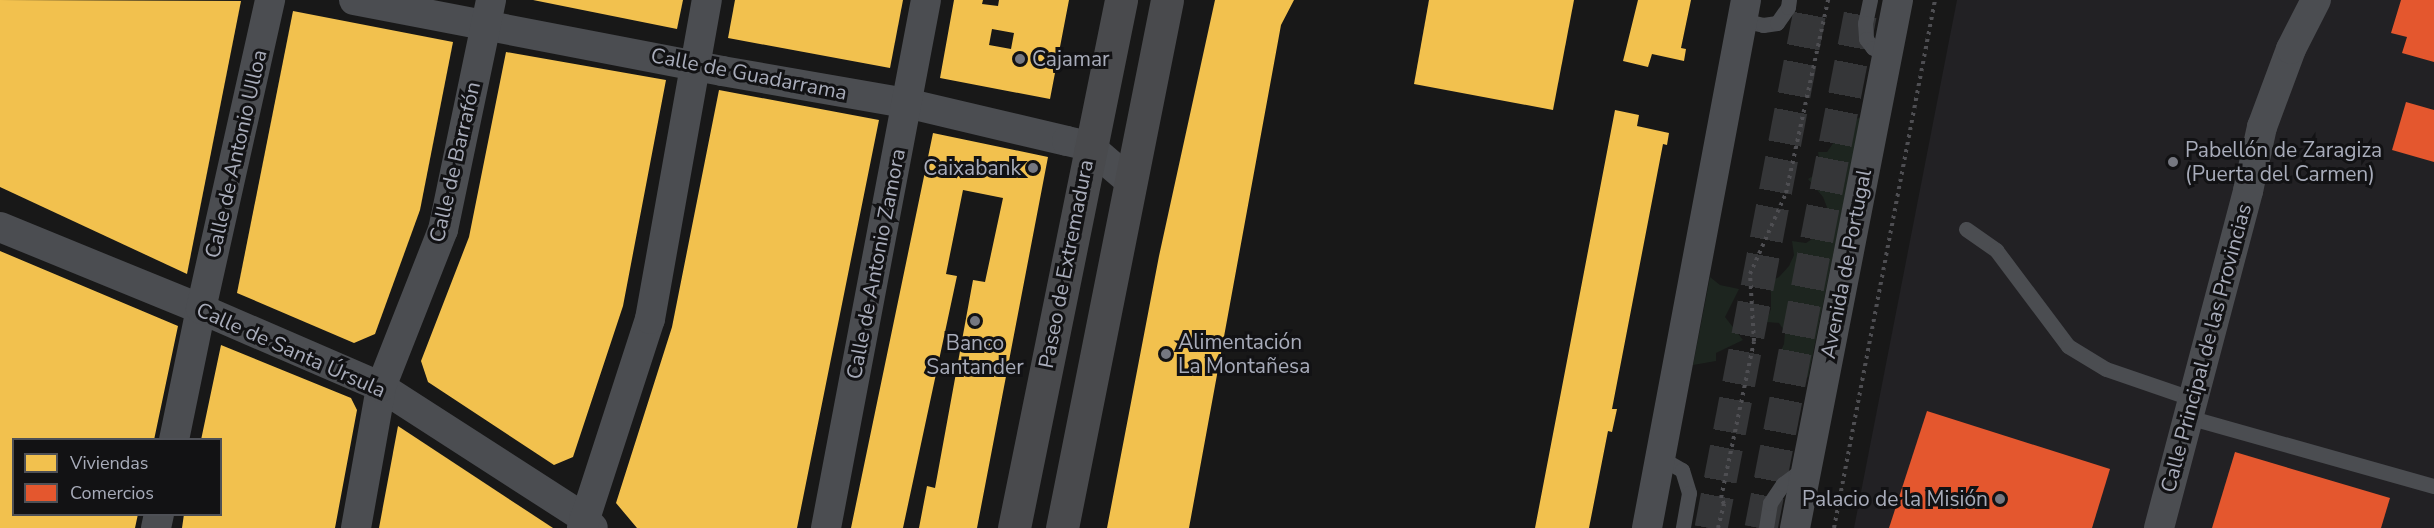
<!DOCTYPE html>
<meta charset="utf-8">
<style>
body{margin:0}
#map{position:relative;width:2434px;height:528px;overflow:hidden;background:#181818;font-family:"Nunito Sans",sans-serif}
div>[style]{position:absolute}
.built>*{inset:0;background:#222124}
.green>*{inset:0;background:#1d251f}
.homes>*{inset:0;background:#f2c14e}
.shops>*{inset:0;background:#e4572e}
.motorway-tunnel>*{height:33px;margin-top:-16.5px;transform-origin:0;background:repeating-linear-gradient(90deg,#353638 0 33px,transparent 0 49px)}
.path>*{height:4px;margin-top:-2px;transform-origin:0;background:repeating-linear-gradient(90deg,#4e4e52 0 3px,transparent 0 7.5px)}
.service>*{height:15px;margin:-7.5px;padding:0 7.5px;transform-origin:7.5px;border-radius:7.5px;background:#4b4d51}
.minor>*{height:30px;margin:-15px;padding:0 15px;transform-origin:15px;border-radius:15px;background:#4b4d51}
.primary>*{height:33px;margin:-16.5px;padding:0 16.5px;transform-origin:16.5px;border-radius:16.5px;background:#494a4d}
.dots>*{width:16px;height:16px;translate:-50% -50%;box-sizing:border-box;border:3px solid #121214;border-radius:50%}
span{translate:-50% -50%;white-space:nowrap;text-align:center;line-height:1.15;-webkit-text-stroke:6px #121214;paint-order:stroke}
.poi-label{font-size:21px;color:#a8acba}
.left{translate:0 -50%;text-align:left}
.right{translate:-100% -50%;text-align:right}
.street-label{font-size:21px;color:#a8acba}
.legend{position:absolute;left:12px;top:438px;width:210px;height:78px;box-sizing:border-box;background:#121214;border:2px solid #4e5056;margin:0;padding:8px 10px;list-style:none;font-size:18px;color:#a8acba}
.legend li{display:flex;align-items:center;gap:12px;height:30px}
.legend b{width:30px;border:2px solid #4e5056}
</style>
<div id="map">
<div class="built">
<i style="clip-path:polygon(1957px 0,2434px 0,2434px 528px,1854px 528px)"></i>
</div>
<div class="green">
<i style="clip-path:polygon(1861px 117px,1808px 378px,1798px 367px,1776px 361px,1784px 344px,1785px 332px,1779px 323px,1766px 322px,1771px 309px,1771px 292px,1765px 284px,1779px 277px,1789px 266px,1794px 255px,1792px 241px,1806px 243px,1824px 231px,1830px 215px,1823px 197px,1808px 179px,1813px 176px,1820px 165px,1818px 152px,1827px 152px,1834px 142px,1835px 123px,1844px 124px)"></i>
<i style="clip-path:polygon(1710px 277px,1720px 285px,1739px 289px,1725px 317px,1743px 340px,1716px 353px,1716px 361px,1693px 365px)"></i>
</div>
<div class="homes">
<i style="clip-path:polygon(0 0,241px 1px,187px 274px,0 187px)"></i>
<i style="clip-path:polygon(533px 0,683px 0,677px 29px)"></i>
<i style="clip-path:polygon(735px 0,903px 0,890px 68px,728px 38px)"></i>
<i style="clip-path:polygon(evenodd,954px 0,983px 0,982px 4px,998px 6px,999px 0,1069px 0,1050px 99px,940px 78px,954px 0,992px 29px,1014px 33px,1011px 49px,989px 45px,992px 29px)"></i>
<i style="clip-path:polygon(1215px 0,1294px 0,1281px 25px,1189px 528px,1107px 528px,1159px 256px)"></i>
<i style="clip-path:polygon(1429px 0,1574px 0,1553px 110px,1414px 84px)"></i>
<i style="clip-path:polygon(1638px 0,1691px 0,1681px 48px,1686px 49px,1684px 61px,1652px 54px,1648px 67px,1623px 61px)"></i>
<i style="clip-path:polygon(293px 11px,453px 42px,420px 210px,375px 334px,354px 343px,237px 293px)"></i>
<i style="clip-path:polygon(506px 52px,666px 80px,623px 306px,573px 457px,554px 465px,428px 382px,421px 361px,469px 237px)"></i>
<i style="clip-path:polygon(719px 90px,879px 120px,797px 528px,637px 528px,616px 503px,672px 327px)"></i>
<i style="clip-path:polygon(1615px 110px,1639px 115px,1637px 126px,1669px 133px,1667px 145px,1663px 144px,1612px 409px,1617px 409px,1612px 432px,1608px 431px,1589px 528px,1535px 528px)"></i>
<i style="clip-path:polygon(933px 133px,1048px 157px,977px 528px,919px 528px,927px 486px,935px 488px,973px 280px,985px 282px,1003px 198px,963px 190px,946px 274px,957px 276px,903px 528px,851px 528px)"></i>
<i style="clip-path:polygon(0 251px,178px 326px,154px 440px,14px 440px,14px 514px,138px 514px,135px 528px,0 528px)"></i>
<i style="clip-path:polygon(221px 345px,351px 398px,357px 410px,335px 528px,182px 528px,184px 514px,220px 514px,220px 440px,201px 440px)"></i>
<i style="clip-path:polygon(398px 426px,553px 528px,379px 528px)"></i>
</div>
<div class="shops">
<i style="clip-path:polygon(2401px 0,2434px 0,2434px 62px,2402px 53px,2407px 37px,2391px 33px)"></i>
<i style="clip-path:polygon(2406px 102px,2434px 110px,2434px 162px,2392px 150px)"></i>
<i style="clip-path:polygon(1927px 411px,2110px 469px,2092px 528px,1889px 528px)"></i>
<i style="clip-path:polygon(2235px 452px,2390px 498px,2381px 528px,2212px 528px)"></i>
</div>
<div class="motorway-tunnel">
<i style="left:1711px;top:528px;width:538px;rotate:-79.17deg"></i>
<i style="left:1761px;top:528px;width:538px;rotate:-79.07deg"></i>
</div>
<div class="path">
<i style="left:1718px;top:528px;width:25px;rotate:-76deg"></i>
<i style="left:1724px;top:504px;width:7px;rotate:-117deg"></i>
<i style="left:1721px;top:498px;width:160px;rotate:-78.1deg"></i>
<i style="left:1754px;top:341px;width:67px;rotate:-93.4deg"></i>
<i style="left:1750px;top:274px;width:89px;rotate:-66deg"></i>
<i style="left:1786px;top:193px;width:198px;rotate:-77.7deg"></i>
<i style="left:1834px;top:528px;width:538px;rotate:-79.17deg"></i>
</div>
<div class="service">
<i style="left:1870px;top:0;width:24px;rotate:102deg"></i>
<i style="left:1865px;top:23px;width:16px;rotate:86deg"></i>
<i style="left:1866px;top:39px;width:11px;rotate:52deg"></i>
<i style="left:1873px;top:48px;width:15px;rotate:20deg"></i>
<i style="left:1742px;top:20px;width:22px;rotate:13deg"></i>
<i style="left:1763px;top:25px;width:14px;rotate:-8deg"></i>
<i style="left:1777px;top:23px;width:19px;rotate:-55deg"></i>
<i style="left:1788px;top:7px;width:7px;rotate:-82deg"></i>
<i style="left:1966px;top:229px;width:37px;rotate:35deg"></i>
<i style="left:1996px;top:250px;width:120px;rotate:53.1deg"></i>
<i style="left:2068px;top:346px;width:44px;rotate:31.2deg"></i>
<i style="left:2106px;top:369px;width:92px;rotate:19deg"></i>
<i style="left:2188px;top:417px;width:255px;rotate:15.7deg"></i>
<i style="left:1661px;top:458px;width:24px;rotate:30deg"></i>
<i style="left:1682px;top:470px;width:24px;rotate:73deg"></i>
<i style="left:1689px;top:493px;width:36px;rotate:100deg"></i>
<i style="left:1766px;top:528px;width:25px;rotate:-81deg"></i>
<i style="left:1770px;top:503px;width:23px;rotate:-56deg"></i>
<i style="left:1783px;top:484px;width:15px;rotate:-37deg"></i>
<i style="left:1795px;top:475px;width:10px;rotate:6deg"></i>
</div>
<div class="minor">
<i style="left:354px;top:0;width:375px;rotate:10.9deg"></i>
<i style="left:722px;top:71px;width:187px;rotate:9.9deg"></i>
<i style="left:906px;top:103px;width:165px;rotate:13.3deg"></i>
<i style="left:1067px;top:141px;width:23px;rotate:13deg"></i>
<i style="left:1089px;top:146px;width:55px;rotate:40.6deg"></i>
<i style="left:0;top:227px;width:217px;rotate:22.2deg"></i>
<i style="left:201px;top:309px;width:196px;rotate:23.4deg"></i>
<i style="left:381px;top:387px;width:242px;rotate:32.8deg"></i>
<i style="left:584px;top:518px;width:13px;rotate:48deg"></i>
<i style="left:174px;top:440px;width:134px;rotate:-78.4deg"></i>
<i style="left:201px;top:309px;width:317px;rotate:-77.4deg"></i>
<i style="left:156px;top:528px;width:14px;rotate:-78deg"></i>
<i style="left:356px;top:528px;width:143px;rotate:-79.9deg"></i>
<i style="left:381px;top:387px;width:169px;rotate:-68.5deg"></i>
<i style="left:443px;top:230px;width:235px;rotate:-78.2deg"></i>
<i style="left:582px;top:528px;width:220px;rotate:-72deg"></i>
<i style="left:650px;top:319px;width:324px;rotate:-79.9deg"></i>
<i style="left:826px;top:528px;width:537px;rotate:-79.28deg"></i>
<i style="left:1647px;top:528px;width:537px;rotate:-79.38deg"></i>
<i style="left:1795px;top:528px;width:538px;rotate:-78.96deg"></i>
<i style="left:2159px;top:528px;width:349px;rotate:-75.2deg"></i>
<i style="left:2248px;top:191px;width:66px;rotate:-77.7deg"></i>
<i style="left:2262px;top:127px;width:83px;rotate:-69.6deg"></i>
<i style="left:2291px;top:49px;width:55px;rotate:-63deg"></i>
</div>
<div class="primary">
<i style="left:1014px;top:528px;width:539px;rotate:-78.54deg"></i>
<i style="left:1062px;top:528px;width:538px;rotate:-78.75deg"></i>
</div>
<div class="dots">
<i style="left:1020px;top:59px;background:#767881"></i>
<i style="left:2173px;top:162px;background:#767881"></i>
<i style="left:1033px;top:168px;background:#767881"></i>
<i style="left:975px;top:321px;background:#767881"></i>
<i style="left:1166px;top:354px;background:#767881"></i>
<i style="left:2000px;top:499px;background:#767881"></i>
</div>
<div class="poi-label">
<span class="left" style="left:1032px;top:59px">Cajamar</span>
<span class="left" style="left:2185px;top:162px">Pabellón de Zaragiza<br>(Puerta del Carmen)</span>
<span class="right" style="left:1021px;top:168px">Caixabank</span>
<span class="left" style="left:1178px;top:354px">Alimentación<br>La Montañesa</span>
<span style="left:975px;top:355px">Banco<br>Santander</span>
<span class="right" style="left:1988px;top:499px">Palacio de la Misión</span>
</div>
<div class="street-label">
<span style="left:749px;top:74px;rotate:11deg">Calle de Guadarrama</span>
<span style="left:236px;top:154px;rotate:-77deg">Calle de Antonio Ulloa</span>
<span style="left:455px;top:162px;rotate:-77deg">Calle de Barrafón</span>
<span style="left:876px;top:264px;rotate:-79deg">Calle de Antonio Zamora</span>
<span style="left:1066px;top:264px;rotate:-79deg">Paseo de Extremadura</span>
<span style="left:1846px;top:264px;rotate:-79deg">Avenida de Portugal</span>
<span style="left:2206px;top:348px;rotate:-75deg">Calle Principal de las Provincias</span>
<span style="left:291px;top:350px;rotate:24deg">Calle de Santa Úrsula</span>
</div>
<ul class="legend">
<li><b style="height:16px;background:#f2c14e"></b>Viviendas</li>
<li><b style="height:16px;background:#e4572e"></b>Comercios</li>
</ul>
</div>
